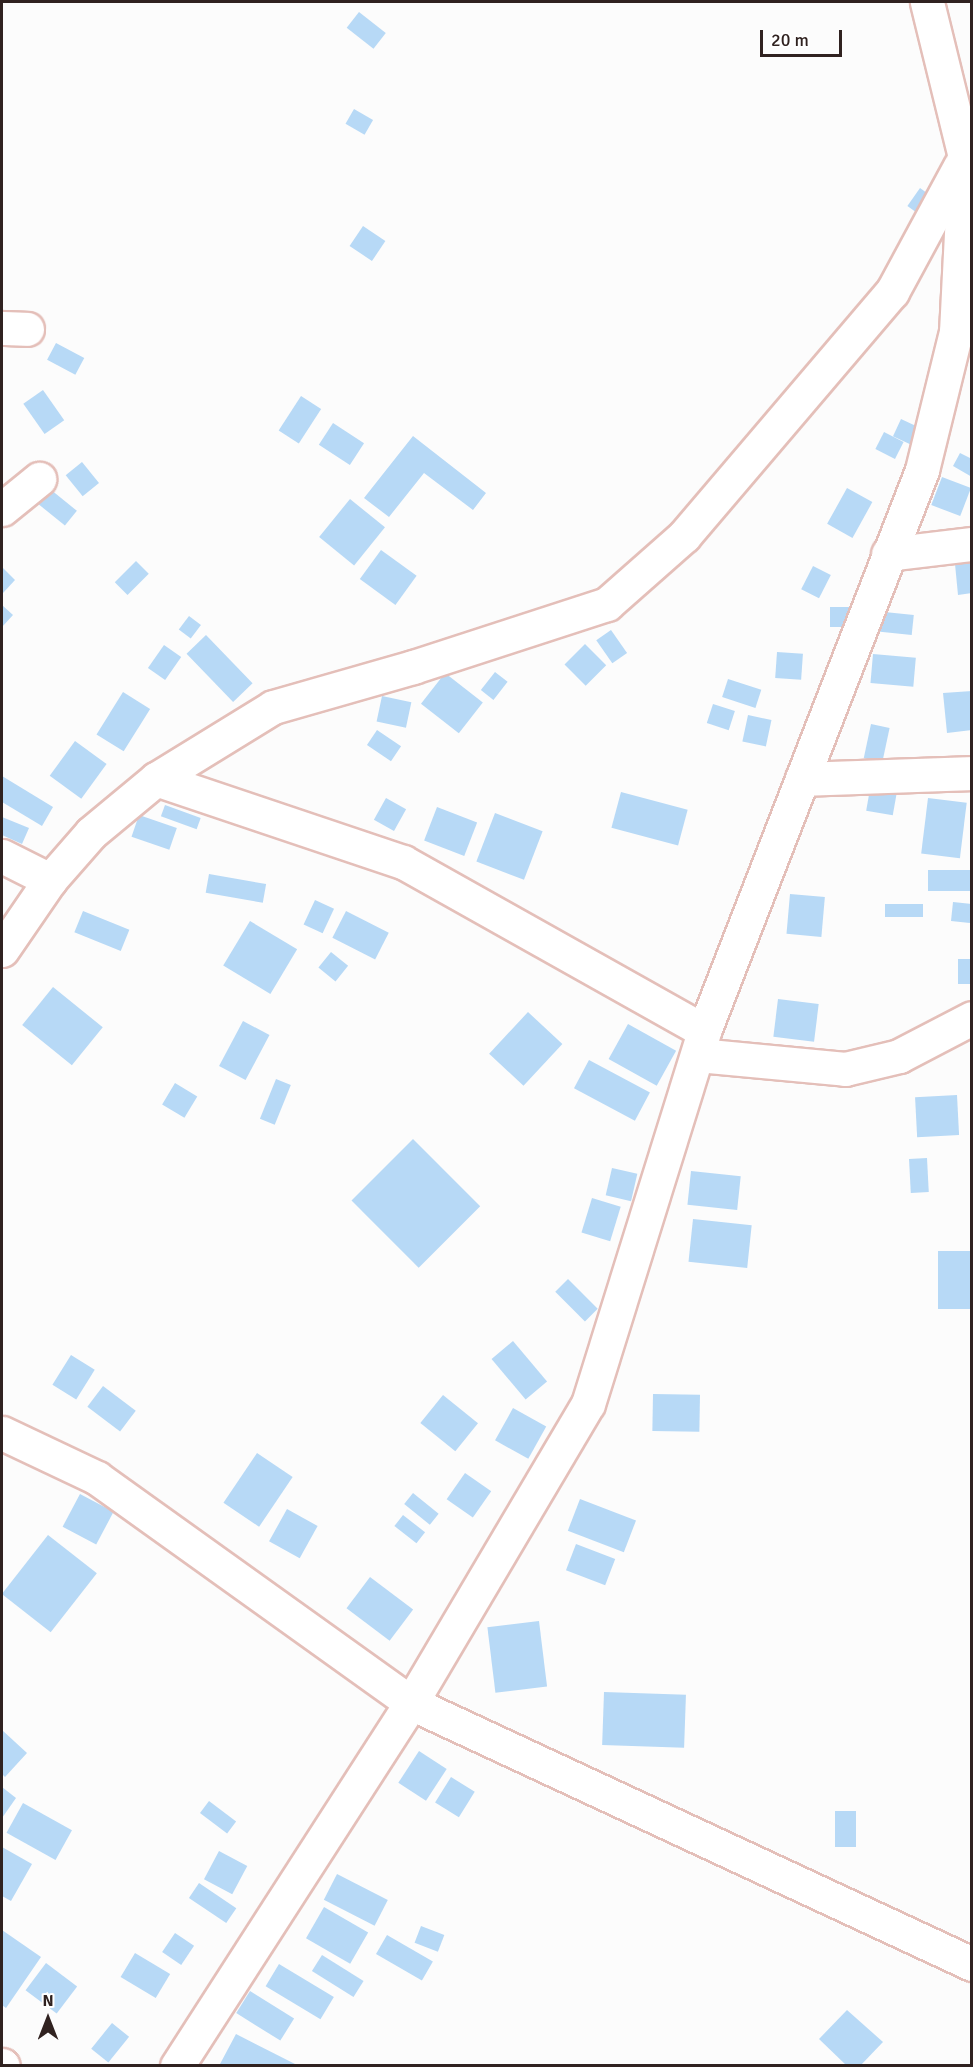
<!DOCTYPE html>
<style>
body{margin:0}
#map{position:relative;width:973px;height:2067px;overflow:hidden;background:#fcfcfc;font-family:Signika,sans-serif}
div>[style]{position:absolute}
.building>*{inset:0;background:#b7d9f6;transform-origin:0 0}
.roads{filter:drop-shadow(2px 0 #e4bfb9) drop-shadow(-2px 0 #e4bfb9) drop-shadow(0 2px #e4bfb9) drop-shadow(0 -2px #e4bfb9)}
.minor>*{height:33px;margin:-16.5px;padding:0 16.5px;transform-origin:16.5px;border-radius:16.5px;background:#fff}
span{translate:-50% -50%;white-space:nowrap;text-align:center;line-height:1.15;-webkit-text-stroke:4.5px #fff;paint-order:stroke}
.frame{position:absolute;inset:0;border:3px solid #302220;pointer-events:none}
.north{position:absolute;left:18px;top:1989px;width:60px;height:60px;-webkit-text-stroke:4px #fff;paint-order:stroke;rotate:0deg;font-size:16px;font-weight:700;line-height:24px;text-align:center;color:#302220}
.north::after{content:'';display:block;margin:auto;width:21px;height:27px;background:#302220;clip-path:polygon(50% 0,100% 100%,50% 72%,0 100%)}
.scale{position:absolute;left:760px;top:30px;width:82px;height:27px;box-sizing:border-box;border:3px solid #302220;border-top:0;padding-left:8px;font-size:18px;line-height:21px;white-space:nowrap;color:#302220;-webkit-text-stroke:4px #fff;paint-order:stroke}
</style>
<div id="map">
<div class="building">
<i style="left:359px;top:12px;width:34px;height:20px;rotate:38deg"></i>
<i style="left:354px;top:109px;width:22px;height:17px;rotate:30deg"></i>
<i style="left:920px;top:188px;width:12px;height:22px;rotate:35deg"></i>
<i style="left:363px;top:226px;width:27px;height:24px;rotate:34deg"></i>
<i style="left:56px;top:343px;width:32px;height:19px;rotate:28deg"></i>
<i style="left:43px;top:390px;width:37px;height:24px;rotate:55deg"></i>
<i style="left:301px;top:396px;width:24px;height:41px;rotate:33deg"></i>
<i style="left:901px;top:419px;width:26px;height:19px;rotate:25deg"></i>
<i style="left:333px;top:423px;width:37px;height:26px;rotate:33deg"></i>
<i style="left:884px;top:432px;width:22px;height:19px;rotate:27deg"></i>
<i style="clip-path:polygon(413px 436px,486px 493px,473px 510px,424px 473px,389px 517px,364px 498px)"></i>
<i style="clip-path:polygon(960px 453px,972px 459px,972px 477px,953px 466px)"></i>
<i style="left:82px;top:462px;width:27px;height:21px;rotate:51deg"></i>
<i style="left:942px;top:477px;width:31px;height:30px;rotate:21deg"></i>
<i style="left:45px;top:485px;width:41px;height:19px;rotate:39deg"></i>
<i style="left:847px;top:488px;width:29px;height:41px;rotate:29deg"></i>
<i style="left:350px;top:499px;width:45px;height:49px;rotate:39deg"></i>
<i style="left:381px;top:550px;width:44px;height:36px;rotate:36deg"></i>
<i style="left:136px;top:561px;width:18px;height:30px;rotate:45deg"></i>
<i style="clip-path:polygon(972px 563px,972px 593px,958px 595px,955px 564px)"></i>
<i style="left:813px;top:566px;width:20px;height:26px;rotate:27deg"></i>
<i style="clip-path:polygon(2px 567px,15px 580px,3px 593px,2px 591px)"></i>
<i style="clip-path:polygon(2px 605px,13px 615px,2px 627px)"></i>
<i style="left:830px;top:607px;width:19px;height:20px"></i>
<i style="left:875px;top:611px;width:39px;height:20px;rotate:6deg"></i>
<i style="left:189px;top:616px;width:15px;height:17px;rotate:37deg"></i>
<i style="left:611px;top:630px;width:28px;height:18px;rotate:55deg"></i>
<i style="left:206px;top:635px;width:67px;height:27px;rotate:46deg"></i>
<i style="left:585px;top:644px;width:30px;height:29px;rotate:45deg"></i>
<i style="left:164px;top:645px;width:21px;height:28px;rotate:35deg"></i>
<i style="left:777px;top:652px;width:26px;height:26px;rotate:4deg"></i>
<i style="left:873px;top:654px;width:43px;height:29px;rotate:5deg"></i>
<i style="left:495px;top:672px;width:16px;height:23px;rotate:38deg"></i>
<i style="left:445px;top:673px;width:48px;height:39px;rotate:38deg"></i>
<i style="left:728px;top:679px;width:35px;height:19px;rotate:18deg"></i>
<i style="clip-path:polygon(972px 691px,972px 730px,947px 733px,943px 693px)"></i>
<i style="left:123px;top:692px;width:32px;height:50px;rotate:32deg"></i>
<i style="left:382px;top:696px;width:30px;height:26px;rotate:12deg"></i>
<i style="left:713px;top:704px;width:23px;height:20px;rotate:18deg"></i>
<i style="left:748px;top:715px;width:24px;height:27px;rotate:12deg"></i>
<i style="left:871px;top:724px;width:19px;height:35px;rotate:12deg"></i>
<i style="left:377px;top:730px;width:29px;height:18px;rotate:34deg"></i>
<i style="left:75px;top:741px;width:39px;height:43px;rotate:36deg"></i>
<i style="clip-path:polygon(2px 776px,53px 807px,42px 826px,2px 802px)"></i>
<i style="left:870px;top:789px;width:27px;height:22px;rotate:10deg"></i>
<i style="left:621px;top:792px;width:69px;height:37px;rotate:15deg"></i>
<i style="left:386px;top:798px;width:23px;height:25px;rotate:29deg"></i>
<i style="left:928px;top:798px;width:39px;height:56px;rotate:7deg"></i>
<i style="left:165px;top:805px;width:38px;height:12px;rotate:20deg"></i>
<i style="left:437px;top:807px;width:43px;height:36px;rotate:21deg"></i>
<i style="left:495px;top:813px;width:51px;height:52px;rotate:21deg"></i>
<i style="left:139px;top:815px;width:40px;height:23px;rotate:19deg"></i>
<i style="clip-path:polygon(2px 817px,29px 828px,22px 844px,2px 835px)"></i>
<i style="left:972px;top:870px;width:21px;height:44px;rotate:90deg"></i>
<i style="left:209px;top:874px;width:58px;height:19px;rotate:10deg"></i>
<i style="left:790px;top:894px;width:35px;height:40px;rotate:5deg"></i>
<i style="left:315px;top:900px;width:21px;height:27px;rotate:25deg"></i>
<i style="left:953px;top:902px;width:19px;height:19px;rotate:6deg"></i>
<i style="left:923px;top:904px;width:13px;height:38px;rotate:90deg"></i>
<i style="left:83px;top:911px;width:50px;height:23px;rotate:22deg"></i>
<i style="left:346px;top:911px;width:48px;height:30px;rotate:27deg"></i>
<i style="left:250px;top:921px;width:55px;height:52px;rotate:31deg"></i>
<i style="left:331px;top:952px;width:22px;height:20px;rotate:39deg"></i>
<i style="left:958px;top:959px;width:14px;height:25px"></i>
<i style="left:53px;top:987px;width:64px;height:49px;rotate:39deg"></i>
<i style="left:778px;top:999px;width:41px;height:38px;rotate:7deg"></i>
<i style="left:528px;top:1012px;width:47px;height:57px;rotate:43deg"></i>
<i style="left:243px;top:1021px;width:30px;height:51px;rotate:28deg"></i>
<i style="left:628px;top:1024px;width:55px;height:40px;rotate:29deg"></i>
<i style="left:589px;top:1060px;width:69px;height:32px;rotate:28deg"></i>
<i style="left:276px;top:1079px;width:16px;height:43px;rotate:22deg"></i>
<i style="left:175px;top:1083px;width:26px;height:25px;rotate:31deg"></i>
<i style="left:957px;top:1095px;width:40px;height:42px;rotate:87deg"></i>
<i style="left:413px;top:1139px;width:95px;height:87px;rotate:45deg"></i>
<i style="left:927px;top:1158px;width:34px;height:18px;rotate:87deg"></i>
<i style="left:612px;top:1168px;width:26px;height:28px;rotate:13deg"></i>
<i style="left:691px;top:1171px;width:50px;height:34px;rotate:6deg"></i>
<i style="left:592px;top:1198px;width:30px;height:36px;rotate:17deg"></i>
<i style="left:693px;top:1219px;width:59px;height:43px;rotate:6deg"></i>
<i style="left:938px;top:1251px;width:34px;height:58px"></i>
<i style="left:568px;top:1279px;width:42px;height:18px;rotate:45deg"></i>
<i style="left:513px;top:1341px;width:53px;height:28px;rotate:50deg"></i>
<i style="left:71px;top:1355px;width:28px;height:35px;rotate:32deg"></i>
<i style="left:103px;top:1386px;width:41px;height:26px;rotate:37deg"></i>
<i style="left:653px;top:1394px;width:47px;height:37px;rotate:1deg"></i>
<i style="left:443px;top:1395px;width:45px;height:36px;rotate:39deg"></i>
<i style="left:513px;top:1408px;width:38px;height:37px;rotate:29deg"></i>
<i style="left:257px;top:1453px;width:43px;height:60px;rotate:34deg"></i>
<i style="left:465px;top:1473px;width:32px;height:32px;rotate:35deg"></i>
<i style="left:413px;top:1493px;width:33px;height:14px;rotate:39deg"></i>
<i style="left:80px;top:1494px;width:38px;height:37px;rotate:28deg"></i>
<i style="left:580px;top:1499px;width:60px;height:34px;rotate:21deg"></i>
<i style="left:287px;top:1509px;width:35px;height:37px;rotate:29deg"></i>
<i style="left:403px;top:1515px;width:28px;height:14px;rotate:38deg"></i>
<i style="left:48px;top:1535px;width:62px;height:75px;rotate:38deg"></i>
<i style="left:576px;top:1544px;width:42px;height:28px;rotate:21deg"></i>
<i style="left:370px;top:1577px;width:54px;height:39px;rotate:37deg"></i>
<i style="left:539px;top:1621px;width:66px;height:52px;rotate:83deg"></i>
<i style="left:604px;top:1692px;width:82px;height:53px;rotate:2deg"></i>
<i style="clip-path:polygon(2px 1730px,27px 1753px,5px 1777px,2px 1774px)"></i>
<i style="left:419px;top:1751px;width:33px;height:38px;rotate:33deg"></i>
<i style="left:451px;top:1777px;width:28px;height:30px;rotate:32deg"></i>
<i style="clip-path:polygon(2px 1787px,16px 1798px,2px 1818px)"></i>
<i style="left:209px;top:1801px;width:34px;height:15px;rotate:37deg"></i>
<i style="left:23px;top:1803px;width:56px;height:34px;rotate:29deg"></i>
<i style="left:835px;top:1811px;width:21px;height:36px"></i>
<i style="clip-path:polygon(2px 1847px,32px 1864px,11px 1901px,2px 1896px)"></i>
<i style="left:219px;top:1851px;width:32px;height:32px;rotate:28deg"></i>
<i style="left:337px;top:1874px;width:57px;height:29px;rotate:27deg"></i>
<i style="left:199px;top:1883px;width:45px;height:18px;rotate:34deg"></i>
<i style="left:324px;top:1907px;width:51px;height:36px;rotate:30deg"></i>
<i style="left:421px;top:1926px;width:25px;height:18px;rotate:21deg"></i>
<i style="clip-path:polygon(2px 1930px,41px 1957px,6px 2008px,2px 2005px)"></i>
<i style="left:175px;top:1933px;width:23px;height:23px;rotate:34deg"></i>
<i style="left:387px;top:1935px;width:53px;height:22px;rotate:30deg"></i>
<i style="left:135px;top:1953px;width:41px;height:28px;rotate:31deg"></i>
<i style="left:322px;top:1955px;width:49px;height:19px;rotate:32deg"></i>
<i style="left:46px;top:1963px;width:39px;height:34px;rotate:37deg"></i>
<i style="left:279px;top:1964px;width:64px;height:26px;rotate:31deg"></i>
<i style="left:250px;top:1991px;width:52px;height:26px;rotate:32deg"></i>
<i style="clip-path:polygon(847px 2010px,883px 2042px,860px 2066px,847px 2066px,819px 2039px)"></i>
<i style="left:112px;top:2023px;width:22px;height:33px;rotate:39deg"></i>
<i style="clip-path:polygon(236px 2034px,299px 2066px,223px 2066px,220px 2064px)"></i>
</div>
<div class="roads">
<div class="minor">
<i style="left:2px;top:328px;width:25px;rotate:2deg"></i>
<i style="left:2px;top:509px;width:48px;rotate:-39deg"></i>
<i style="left:888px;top:554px;width:85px;rotate:-6.8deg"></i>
<i style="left:156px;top:779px;width:261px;rotate:18.6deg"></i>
<i style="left:403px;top:862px;width:345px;rotate:29.3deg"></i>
<i style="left:802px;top:779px;width:170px;rotate:-2deg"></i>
<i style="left:2px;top:856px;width:54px;rotate:26.6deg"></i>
<i style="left:2px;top:950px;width:85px;rotate:-55.6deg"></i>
<i style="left:50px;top:880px;width:62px;rotate:-48.9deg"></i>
<i style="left:91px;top:833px;width:85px;rotate:-39.7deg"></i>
<i style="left:156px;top:779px;width:137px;rotate:-31.6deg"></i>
<i style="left:273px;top:707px;width:146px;rotate:-15.9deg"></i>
<i style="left:413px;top:667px;width:204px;rotate:-18deg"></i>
<i style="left:607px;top:604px;width:103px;rotate:-41.4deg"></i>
<i style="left:684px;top:536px;width:321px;rotate:-49.6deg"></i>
<i style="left:892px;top:292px;width:143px;rotate:-61.6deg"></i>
<i style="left:698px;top:1055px;width:148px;rotate:5.4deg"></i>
<i style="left:845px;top:1069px;width:56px;rotate:-13.5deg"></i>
<i style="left:899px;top:1056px;width:82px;rotate:-27.5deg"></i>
<i style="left:2px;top:1433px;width:105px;rotate:25.3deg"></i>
<i style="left:97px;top:1478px;width:386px;rotate:35.6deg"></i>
<i style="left:411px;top:1703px;width:619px;rotate:24.95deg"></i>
<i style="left:2px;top:2065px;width:1px;rotate:45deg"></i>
<i style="left:177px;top:2066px;width:432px;rotate:-57.2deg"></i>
<i style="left:411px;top:1703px;width:347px;rotate:-59.4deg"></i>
<i style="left:588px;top:1404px;width:391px;rotate:-72.7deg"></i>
<i style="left:704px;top:1031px;width:602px;rotate:-68.76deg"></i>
<i style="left:922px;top:470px;width:142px;rotate:-76.2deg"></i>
<i style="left:956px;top:332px;width:175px;rotate:-87.1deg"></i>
<i style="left:965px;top:157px;width:160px;rotate:-103.8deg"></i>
</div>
</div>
<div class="frame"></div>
<div class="north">N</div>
<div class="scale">20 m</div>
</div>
